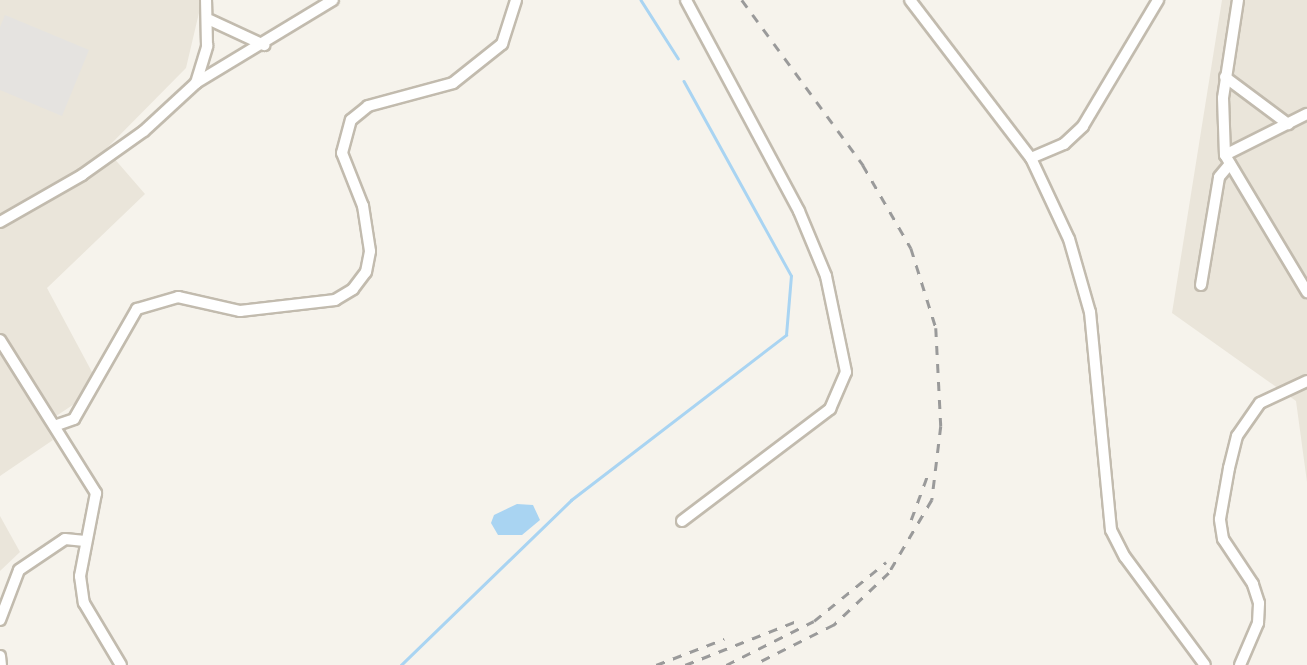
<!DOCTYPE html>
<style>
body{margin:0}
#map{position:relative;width:1307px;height:665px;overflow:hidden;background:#f6f3ec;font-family:"Space Grotesk",sans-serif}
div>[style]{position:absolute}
.residential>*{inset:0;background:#eae5da}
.parking>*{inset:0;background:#e5e3e0}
.water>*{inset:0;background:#a9d4f2}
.stream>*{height:2.5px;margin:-1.25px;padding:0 1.25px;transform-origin:1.25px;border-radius:1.25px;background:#a9d4f2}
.roads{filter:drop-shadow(2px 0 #c2bbae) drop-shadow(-2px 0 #c2bbae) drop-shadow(0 2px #c2bbae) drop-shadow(0 -2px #c2bbae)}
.minor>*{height:10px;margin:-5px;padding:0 5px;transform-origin:5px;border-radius:5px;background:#fff}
.rail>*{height:2.5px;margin-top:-1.25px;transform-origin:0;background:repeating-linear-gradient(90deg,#9a9a9a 0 9px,transparent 0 18px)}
span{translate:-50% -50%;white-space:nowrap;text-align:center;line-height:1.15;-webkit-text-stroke:5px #fff;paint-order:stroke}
</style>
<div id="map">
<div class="residential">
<i style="clip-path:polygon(0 0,202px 0,186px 68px,106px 149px,145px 194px,47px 288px,100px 387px,44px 424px,53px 440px,0 476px)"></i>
<i style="clip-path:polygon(1222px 0,1307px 0,1307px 482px,1296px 401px,1172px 313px)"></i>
<i style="clip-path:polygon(0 516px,20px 552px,0 571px)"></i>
</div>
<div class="parking">
<i style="clip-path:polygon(5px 15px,89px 50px,62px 116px,0 90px,0 27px)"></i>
</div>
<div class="water">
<i style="clip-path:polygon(517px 504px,533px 505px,540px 520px,522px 535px,498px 535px,491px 523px,494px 515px)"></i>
</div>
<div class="stream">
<i style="left:641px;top:0;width:69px;rotate:57.5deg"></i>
<i style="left:401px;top:665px;width:237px;rotate:-44.1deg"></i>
<i style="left:571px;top:500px;width:271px;rotate:-37.5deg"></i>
<i style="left:786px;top:335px;width:59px;rotate:-85.2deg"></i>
<i style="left:791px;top:276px;width:222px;rotate:-118.9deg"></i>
</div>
<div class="roads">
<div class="minor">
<i style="left:910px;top:0;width:199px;rotate:52.6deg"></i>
<i style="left:1031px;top:158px;width:89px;rotate:64.9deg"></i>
<i style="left:1069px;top:239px;width:76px;rotate:74deg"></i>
<i style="left:1090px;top:312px;width:219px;rotate:84.5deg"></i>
<i style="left:1111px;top:530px;width:30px;rotate:63deg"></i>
<i style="left:1125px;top:557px;width:134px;rotate:53.5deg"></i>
<i style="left:1238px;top:0;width:99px;rotate:98.7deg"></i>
<i style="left:1223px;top:98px;width:57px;rotate:88deg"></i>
<i style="left:1225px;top:155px;width:160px;rotate:59.1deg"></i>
<i style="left:210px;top:20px;width:60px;rotate:24.8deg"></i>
<i style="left:1225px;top:77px;width:79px;rotate:36.7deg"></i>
<i style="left:196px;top:83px;width:39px;rotate:-73deg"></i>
<i style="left:207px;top:46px;width:46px;rotate:-91.2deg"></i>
<i style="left:1225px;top:155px;width:92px;rotate:-26.6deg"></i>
<i style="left:1031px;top:158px;width:36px;rotate:-23deg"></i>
<i style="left:1064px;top:144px;width:26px;rotate:-43deg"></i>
<i style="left:1083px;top:126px;width:147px;rotate:-59.2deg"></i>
<i style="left:0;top:222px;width:95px;rotate:-29.8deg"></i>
<i style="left:82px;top:175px;width:76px;rotate:-35.4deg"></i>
<i style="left:144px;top:131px;width:71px;rotate:-42.7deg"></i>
<i style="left:196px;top:83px;width:160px;rotate:-31.2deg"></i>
<i style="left:1201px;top:285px;width:109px;rotate:-80.5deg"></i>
<i style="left:1219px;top:177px;width:17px;rotate:-50deg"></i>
<i style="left:0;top:340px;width:181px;rotate:57.9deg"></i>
<i style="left:96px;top:493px;width:85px;rotate:100.9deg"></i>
<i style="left:80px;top:576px;width:27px;rotate:82deg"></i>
<i style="left:84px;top:603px;width:72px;rotate:59.2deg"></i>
<i style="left:57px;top:425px;width:18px;rotate:-19deg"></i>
<i style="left:74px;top:419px;width:127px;rotate:-60.2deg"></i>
<i style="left:137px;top:309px;width:43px;rotate:-16.3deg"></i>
<i style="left:178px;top:297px;width:64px;rotate:12.7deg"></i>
<i style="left:240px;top:311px;width:96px;rotate:-6.6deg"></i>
<i style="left:335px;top:300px;width:21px;rotate:-31deg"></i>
<i style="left:353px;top:289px;width:21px;rotate:-53deg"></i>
<i style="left:366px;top:272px;width:21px;rotate:-79deg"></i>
<i style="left:370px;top:251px;width:46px;rotate:-98.8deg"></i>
<i style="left:363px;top:206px;width:57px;rotate:-111.6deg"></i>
<i style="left:342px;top:153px;width:34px;rotate:-75deg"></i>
<i style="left:351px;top:120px;width:22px;rotate:-39deg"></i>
<i style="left:368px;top:106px;width:88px;rotate:-15.1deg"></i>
<i style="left:453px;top:83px;width:63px;rotate:-38.5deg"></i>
<i style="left:502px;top:44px;width:46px;rotate:-72.3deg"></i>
<i style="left:682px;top:521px;width:186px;rotate:-37.1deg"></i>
<i style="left:830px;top:409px;width:40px;rotate:-66.6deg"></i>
<i style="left:846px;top:372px;width:98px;rotate:-101.8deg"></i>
<i style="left:826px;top:276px;width:70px;rotate:-112.6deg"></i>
<i style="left:799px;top:211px;width:239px;rotate:-118.2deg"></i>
<i style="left:0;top:620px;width:53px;rotate:-69.2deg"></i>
<i style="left:19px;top:570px;width:55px;rotate:-34deg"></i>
<i style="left:65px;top:539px;width:20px;rotate:6deg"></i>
<i style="left:0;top:656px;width:9px;rotate:84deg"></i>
<i style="left:1240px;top:665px;width:46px;rotate:-66.8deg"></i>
<i style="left:1258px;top:623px;width:20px;rotate:-87deg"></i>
<i style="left:1259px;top:603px;width:20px;rotate:-108deg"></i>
<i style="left:1253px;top:584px;width:54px;rotate:-123.7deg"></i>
<i style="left:1223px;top:539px;width:20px;rotate:-99deg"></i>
<i style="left:1220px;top:519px;width:52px;rotate:-80deg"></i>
<i style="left:1229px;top:468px;width:33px;rotate:-76deg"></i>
<i style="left:1237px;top:436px;width:40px;rotate:-55.1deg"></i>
<i style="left:1260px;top:403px;width:52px;rotate:-25.1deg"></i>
</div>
</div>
<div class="rail">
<i style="left:742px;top:0;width:205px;rotate:53.7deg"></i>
<i style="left:863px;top:165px;width:96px;rotate:60deg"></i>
<i style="left:911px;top:248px;width:84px;rotate:72.6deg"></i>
<i style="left:936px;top:328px;width:98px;rotate:87.1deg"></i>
<i style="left:941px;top:426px;width:75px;rotate:96.9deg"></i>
<i style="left:932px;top:500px;width:85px;rotate:120.5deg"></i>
<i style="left:889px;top:573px;width:76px;rotate:136.6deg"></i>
<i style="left:834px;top:625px;width:89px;rotate:153.4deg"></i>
<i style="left:911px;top:520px;width:52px;rotate:-69.8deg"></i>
<i style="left:656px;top:665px;width:73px;rotate:-20.9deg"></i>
<i style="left:685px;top:665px;width:123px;rotate:-21.5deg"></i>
<i style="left:726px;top:665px;width:98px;rotate:-26.6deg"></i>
<i style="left:814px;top:621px;width:93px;rotate:-39.3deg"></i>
</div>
</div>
